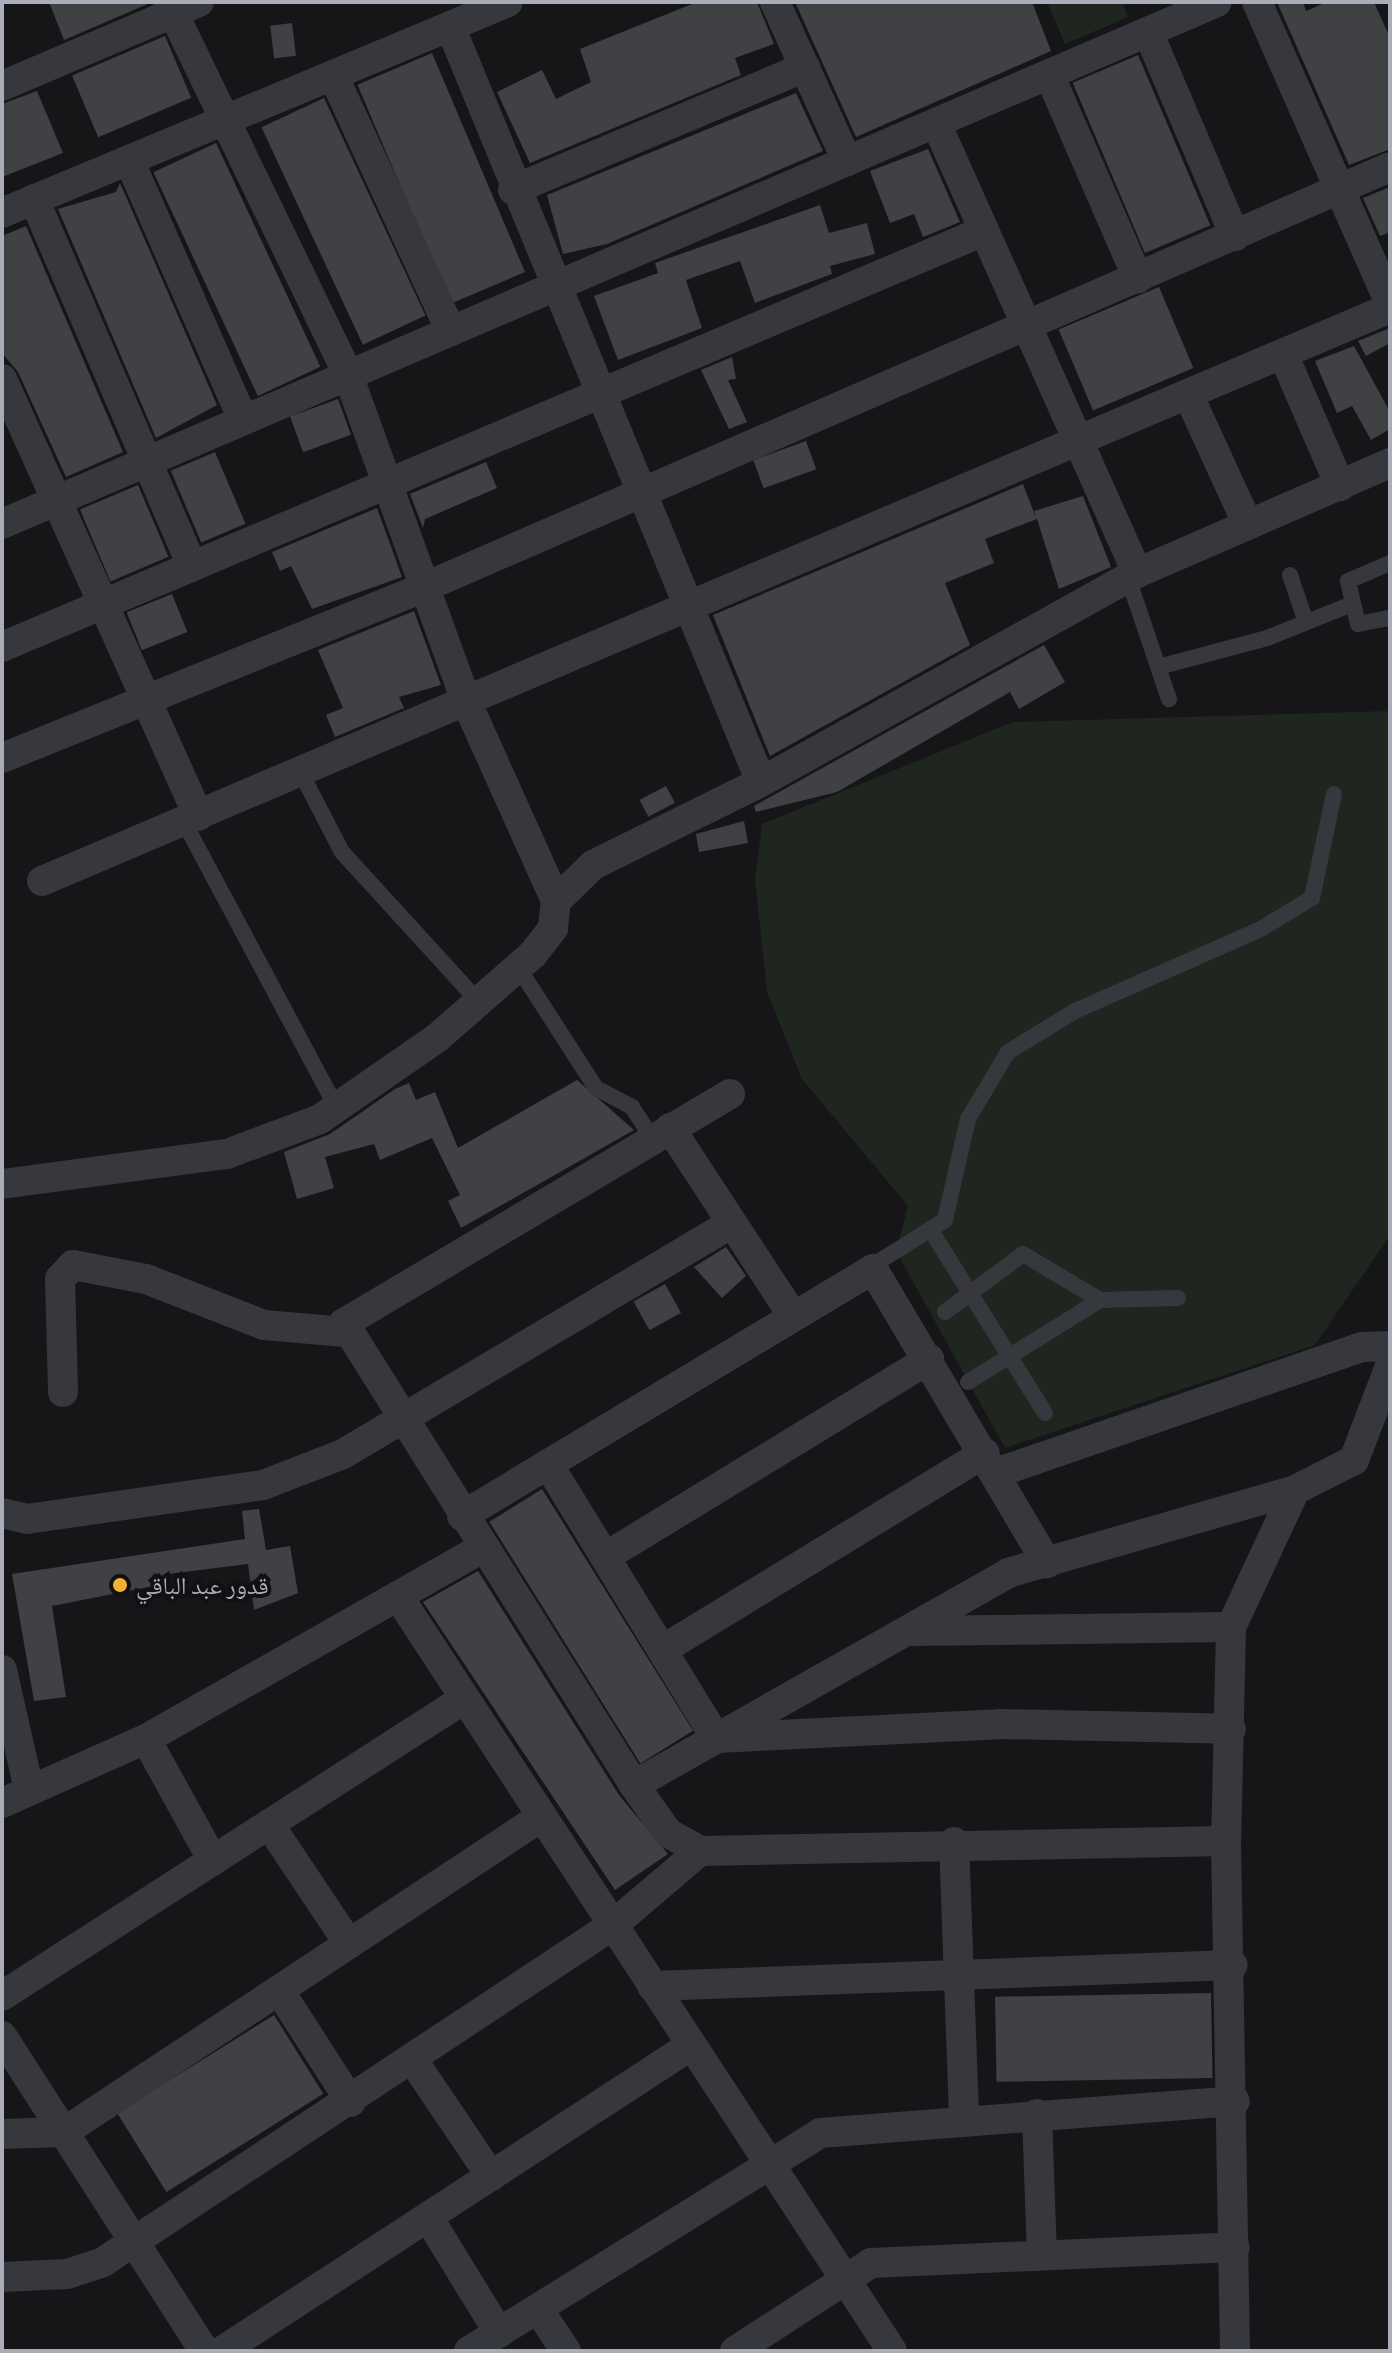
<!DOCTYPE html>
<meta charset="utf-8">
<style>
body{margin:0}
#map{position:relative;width:1392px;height:2353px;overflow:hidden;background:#161618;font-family:Manrope,"Noto Naskh Arabic",sans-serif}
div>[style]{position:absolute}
.green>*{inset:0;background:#1e261f}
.building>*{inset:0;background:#404145;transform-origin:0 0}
.lane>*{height:16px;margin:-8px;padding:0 8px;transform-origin:8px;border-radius:8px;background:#37383d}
.street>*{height:30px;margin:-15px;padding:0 15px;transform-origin:15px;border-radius:15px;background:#37383d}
.dots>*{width:22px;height:22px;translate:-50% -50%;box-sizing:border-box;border:4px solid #111113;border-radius:50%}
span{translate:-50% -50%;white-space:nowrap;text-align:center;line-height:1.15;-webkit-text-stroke:8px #111113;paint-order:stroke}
.poi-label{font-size:24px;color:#a8adb8}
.left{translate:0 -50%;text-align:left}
.frame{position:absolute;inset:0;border:4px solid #a8adb8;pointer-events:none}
</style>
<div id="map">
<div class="green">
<i style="clip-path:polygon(1047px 2px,1122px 2px,1128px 17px,1065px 44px)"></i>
<i style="clip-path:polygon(1390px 711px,1390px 1235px,1315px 1345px,1005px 1448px,896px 1251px,908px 1206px,802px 1079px,767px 992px,755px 880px,762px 824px,1013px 722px)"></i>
</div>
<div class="building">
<i style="clip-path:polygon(49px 2px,150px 2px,150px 3px,64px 40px)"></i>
<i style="clip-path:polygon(697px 2px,757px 2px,774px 44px,735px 58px,741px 75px,530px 163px,497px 92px,542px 70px,556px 99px,591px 82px,580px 49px)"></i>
<i style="clip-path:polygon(795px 2px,1032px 2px,1051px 51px,856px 137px)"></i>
<i style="clip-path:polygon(1277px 2px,1303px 2px,1306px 11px,1327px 2px,1374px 2px,1390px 38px,1390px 149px,1349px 165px)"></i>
<i style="left:292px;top:23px;width:33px;height:22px;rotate:83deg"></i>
<i style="left:165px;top:36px;width:67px;height:101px;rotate:67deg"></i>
<i style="left:432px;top:53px;width:238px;height:81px;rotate:67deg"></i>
<i style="left:1138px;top:55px;width:185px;height:71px;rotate:67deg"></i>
<i style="clip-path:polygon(37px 91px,63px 153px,2px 177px,2px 104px)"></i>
<i style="clip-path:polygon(796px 93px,823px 151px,607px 244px,563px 254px,547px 195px)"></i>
<i style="left:324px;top:98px;width:240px;height:69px;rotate:65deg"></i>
<i style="left:216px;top:143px;width:247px;height:69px;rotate:65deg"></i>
<i style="clip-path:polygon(928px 149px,960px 222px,923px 237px,914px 214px,890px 223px,870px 171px)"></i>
<i style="clip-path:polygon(120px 183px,217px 405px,156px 438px,58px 209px,116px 192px)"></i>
<i style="clip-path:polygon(1390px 187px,1390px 232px,1380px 236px,1363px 198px)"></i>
<i style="clip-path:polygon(820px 205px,829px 233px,867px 223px,875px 254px,830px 266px,832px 274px,755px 303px,740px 261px,686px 280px,702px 328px,618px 360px,594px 296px,658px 273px,655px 263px)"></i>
<i style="clip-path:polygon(26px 226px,123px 452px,66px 477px,18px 372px,2px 353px,2px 236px)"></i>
<i style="left:1159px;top:287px;width:88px;height:109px;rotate:67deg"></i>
<i style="clip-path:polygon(1390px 328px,1390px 343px,1366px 356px,1358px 341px)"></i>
<i style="clip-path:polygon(1354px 346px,1390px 412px,1390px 429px,1371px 440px,1352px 406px,1337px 413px,1315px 361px)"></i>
<i style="clip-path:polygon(732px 357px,736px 379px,728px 380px,747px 422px,729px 429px,701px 370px)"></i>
<i style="left:338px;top:399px;width:38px;height:51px;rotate:70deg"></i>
<i style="left:806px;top:441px;width:30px;height:56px;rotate:70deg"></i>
<i style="left:215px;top:452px;width:78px;height:48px;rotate:67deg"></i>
<i style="clip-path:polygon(486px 462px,497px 488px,425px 519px,423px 528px,410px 494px)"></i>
<i style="clip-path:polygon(1023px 484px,1036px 518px,1034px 511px,1083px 496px,1111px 567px,1059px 589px,1037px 519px,985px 539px,994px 563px,945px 583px,970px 645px,770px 756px,713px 615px)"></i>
<i style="left:138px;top:485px;width:78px;height:63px;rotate:67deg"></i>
<i style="clip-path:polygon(377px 508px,402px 577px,312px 609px,291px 566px,280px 571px,272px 552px)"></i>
<i style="left:172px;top:594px;width:41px;height:49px;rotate:68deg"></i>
<i style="clip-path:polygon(414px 611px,441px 685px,399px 697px,404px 708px,335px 737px,326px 715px,343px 708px,318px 650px)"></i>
<i style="clip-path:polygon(1044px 645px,1065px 682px,1019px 709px,1010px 692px,837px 792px,756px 812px,754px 806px)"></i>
<i style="left:666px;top:786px;width:19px;height:30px;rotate:62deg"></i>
<i style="clip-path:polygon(744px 821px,748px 843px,699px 852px,696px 834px)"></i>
<i style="clip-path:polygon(577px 1080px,634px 1130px,461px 1228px,448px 1201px,460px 1195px,432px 1138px,380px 1160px,374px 1144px,325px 1157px,334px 1188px,297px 1199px,284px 1152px,330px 1134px,395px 1089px,409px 1083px,416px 1100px,435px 1092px,458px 1148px)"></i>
<i style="clip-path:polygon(726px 1247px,746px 1276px,722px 1298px,694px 1267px)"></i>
<i style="left:665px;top:1284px;width:33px;height:36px;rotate:61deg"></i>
<i style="left:542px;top:1489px;width:285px;height:62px;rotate:58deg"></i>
<i style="clip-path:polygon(259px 1509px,266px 1550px,290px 1546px,298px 1593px,254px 1610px,248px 1564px,168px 1574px,169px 1583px,52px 1606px,66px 1697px,34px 1701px,12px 1574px,245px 1539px,242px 1511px)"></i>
<i style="clip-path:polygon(478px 1571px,619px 1795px,668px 1854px,615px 1890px,423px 1602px)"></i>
<i style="left:1211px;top:1993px;width:85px;height:216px;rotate:89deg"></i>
<i style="left:274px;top:2015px;width:93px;height:185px;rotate:58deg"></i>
</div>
<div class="lane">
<i style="left:1390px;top:563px;width:46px;rotate:156.8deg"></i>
<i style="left:1348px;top:581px;width:44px;rotate:76.9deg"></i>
<i style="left:1358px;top:624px;width:33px;rotate:-11deg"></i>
<i style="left:1290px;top:575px;width:50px;rotate:71.2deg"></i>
<i style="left:1128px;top:578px;width:128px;rotate:71.3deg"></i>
<i style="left:1162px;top:666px;width:109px;rotate:-14.9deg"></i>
<i style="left:1267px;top:638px;width:92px;rotate:-21.8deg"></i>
<i style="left:301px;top:773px;width:89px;rotate:62.6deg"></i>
<i style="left:342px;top:852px;width:203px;rotate:47.6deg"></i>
<i style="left:184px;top:822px;width:324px;rotate:61.9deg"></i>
<i style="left:518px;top:967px;width:144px;rotate:57.2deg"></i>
<i style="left:596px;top:1088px;width:41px;rotate:27.8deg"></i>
<i style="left:632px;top:1107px;width:37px;rotate:57deg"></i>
<i style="left:930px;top:1229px;width:217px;rotate:58deg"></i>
<i style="left:867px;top:1269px;width:92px;rotate:-32.1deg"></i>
<i style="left:945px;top:1220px;width:104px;rotate:-77.2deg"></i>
<i style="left:968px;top:1119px;width:78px;rotate:-59.2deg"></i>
<i style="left:1008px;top:1052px;width:79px;rotate:-31.5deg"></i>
<i style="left:1075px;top:1011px;width:201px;rotate:-23.8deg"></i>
<i style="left:1259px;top:930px;width:62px;rotate:-31.1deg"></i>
<i style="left:1312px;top:898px;width:106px;rotate:-78.1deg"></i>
<i style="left:945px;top:1312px;width:97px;rotate:-36.6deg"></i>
<i style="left:1023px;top:1254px;width:90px;rotate:30.9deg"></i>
<i style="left:968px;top:1382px;width:155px;rotate:-31.8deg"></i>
<i style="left:1100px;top:1300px;width:78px;rotate:-1.5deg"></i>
</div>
<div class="street">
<i style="left:168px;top:2px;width:414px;rotate:64.2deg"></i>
<i style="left:348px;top:375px;width:349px;rotate:70.1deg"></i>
<i style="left:467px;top:703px;width:217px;rotate:65.8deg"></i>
<i style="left:775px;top:2px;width:175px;rotate:65.6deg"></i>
<i style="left:1257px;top:2px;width:330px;rotate:66.2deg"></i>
<i style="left:450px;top:26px;width:817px;rotate:67.64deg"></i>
<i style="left:1148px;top:32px;width:222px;rotate:66.9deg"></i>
<i style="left:1049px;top:74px;width:223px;rotate:66.5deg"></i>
<i style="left:333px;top:75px;width:282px;rotate:65.3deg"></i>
<i style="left:2px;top:86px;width:214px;rotate:-23.1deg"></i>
<i style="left:936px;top:123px;width:493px;rotate:65.9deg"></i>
<i style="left:1137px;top:573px;width:276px;rotate:-23.5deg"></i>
<i style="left:129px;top:160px;width:284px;rotate:66.3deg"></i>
<i style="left:513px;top:190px;width:317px;rotate:-22.8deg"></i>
<i style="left:34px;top:199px;width:400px;rotate:66.7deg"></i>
<i style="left:2px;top:213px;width:548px;rotate:-22.64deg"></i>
<i style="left:1283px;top:354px;width:144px;rotate:66.6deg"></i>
<i style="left:2px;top:379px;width:479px;rotate:65.8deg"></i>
<i style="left:1188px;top:394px;width:144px;rotate:65.4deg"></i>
<i style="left:2px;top:524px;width:1322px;rotate:-23.25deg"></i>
<i style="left:2px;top:647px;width:1066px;rotate:-22.96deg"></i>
<i style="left:2px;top:758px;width:456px;rotate:-22deg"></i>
<i style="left:425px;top:587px;width:1052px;rotate:-23.52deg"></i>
<i style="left:42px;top:881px;width:1465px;rotate:-23.03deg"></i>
<i style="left:730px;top:1094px;width:449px;rotate:149.3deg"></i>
<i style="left:344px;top:1323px;width:545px;rotate:57.88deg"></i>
<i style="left:634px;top:1785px;width:59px;rotate:54.7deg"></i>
<i style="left:668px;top:1833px;width:37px;rotate:29deg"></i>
<i style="left:700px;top:1851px;width:526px;rotate:-1.09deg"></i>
<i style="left:670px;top:1128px;width:225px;rotate:56.8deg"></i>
<i style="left:2px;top:1184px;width:227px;rotate:-7.6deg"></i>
<i style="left:227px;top:1154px;width:99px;rotate:-20.6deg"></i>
<i style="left:320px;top:1119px;width:142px;rotate:-34.7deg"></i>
<i style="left:437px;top:1038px;width:128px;rotate:-41.2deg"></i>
<i style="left:533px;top:954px;width:33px;rotate:-52deg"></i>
<i style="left:553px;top:928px;width:27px;rotate:-84deg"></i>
<i style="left:556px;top:901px;width:52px;rotate:-44.2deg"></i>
<i style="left:593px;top:865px;width:187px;rotate:-26.3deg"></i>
<i style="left:761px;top:782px;width:430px;rotate:-29.1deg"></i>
<i style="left:63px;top:1392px;width:113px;rotate:-91.5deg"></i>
<i style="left:60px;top:1279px;width:19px;rotate:-47deg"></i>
<i style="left:73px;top:1265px;width:74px;rotate:10.9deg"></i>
<i style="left:146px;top:1279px;width:127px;rotate:21.3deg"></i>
<i style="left:264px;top:1325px;width:82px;rotate:4.9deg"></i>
<i style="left:548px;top:1464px;width:321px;rotate:58.5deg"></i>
<i style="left:716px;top:1738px;width:283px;rotate:-2.8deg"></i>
<i style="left:999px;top:1724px;width:232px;rotate:1.2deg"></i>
<i style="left:996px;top:1473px;width:387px;rotate:-19deg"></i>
<i style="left:1362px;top:1347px;width:28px;rotate:-2deg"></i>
<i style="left:1295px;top:1490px;width:66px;rotate:-27deg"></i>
<i style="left:1354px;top:1460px;width:101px;rotate:-69deg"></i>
<i style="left:2px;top:1513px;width:26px;rotate:13deg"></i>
<i style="left:27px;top:1519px;width:238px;rotate:-8.2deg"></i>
<i style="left:263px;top:1485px;width:86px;rotate:-21.2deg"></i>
<i style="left:343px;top:1454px;width:452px;rotate:-30.7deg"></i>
<i style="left:462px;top:1516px;width:480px;rotate:-31deg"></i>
<i style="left:873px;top:1269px;width:342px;rotate:59.4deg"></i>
<i style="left:605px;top:1557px;width:380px;rotate:-31.4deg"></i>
<i style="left:398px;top:1596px;width:902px;rotate:56.8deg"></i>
<i style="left:909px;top:1631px;width:322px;rotate:-0.7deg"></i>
<i style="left:662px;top:1650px;width:378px;rotate:-31.4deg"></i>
<i style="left:2px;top:1670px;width:123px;rotate:77.3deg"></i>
<i style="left:146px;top:1739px;width:139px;rotate:61.2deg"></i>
<i style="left:634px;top:1785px;width:430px;rotate:-29.5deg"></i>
<i style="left:1008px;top:1573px;width:299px;rotate:-16.1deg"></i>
<i style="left:1295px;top:1490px;width:151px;rotate:115deg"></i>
<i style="left:1231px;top:1627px;width:214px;rotate:91.3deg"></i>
<i style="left:1226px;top:1841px;width:510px;rotate:88.99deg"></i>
<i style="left:2px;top:1803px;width:158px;rotate:-24deg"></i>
<i style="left:146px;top:1739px;width:386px;rotate:-29.6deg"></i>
<i style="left:269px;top:1824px;width:144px;rotate:56.3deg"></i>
<i style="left:954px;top:1842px;width:276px;rotate:87.9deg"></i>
<i style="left:652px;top:1986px;width:581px;rotate:-2.07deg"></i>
<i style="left:279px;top:1990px;width:133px;rotate:57.3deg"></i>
<i style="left:2px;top:1996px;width:549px;rotate:-32.74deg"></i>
<i style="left:2px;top:2036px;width:374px;rotate:57.3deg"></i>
<i style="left:414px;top:2062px;width:138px;rotate:56deg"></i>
<i style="left:1037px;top:2114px;width:140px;rotate:88deg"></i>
<i style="left:2px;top:2134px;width:62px;rotate:-1.8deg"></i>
<i style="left:64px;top:2132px;width:572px;rotate:-33.44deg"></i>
<i style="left:428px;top:2217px;width:136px;rotate:58.5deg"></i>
<i style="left:2px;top:2277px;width:65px;rotate:-2.6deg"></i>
<i style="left:67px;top:2274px;width:38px;rotate:-18deg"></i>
<i style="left:103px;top:2262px;width:611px;rotate:-33.46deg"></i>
<i style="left:613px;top:1925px;width:114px;rotate:-40.4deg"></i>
<i style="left:538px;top:2309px;width:50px;rotate:56.3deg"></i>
<i style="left:222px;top:2351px;width:559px;rotate:-33.09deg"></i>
<i style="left:469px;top:2351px;width:413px;rotate:-31.8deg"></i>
<i style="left:820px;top:2133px;width:416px;rotate:-4.4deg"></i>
<i style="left:735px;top:2351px;width:162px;rotate:-32.9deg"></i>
<i style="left:871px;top:2263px;width:364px;rotate:-2.5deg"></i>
</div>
<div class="dots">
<i style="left:120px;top:1585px;background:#f2b134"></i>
</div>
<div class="poi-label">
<span class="left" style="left:136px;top:1585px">قدور عبد الباقي</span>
</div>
<div class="frame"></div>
</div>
